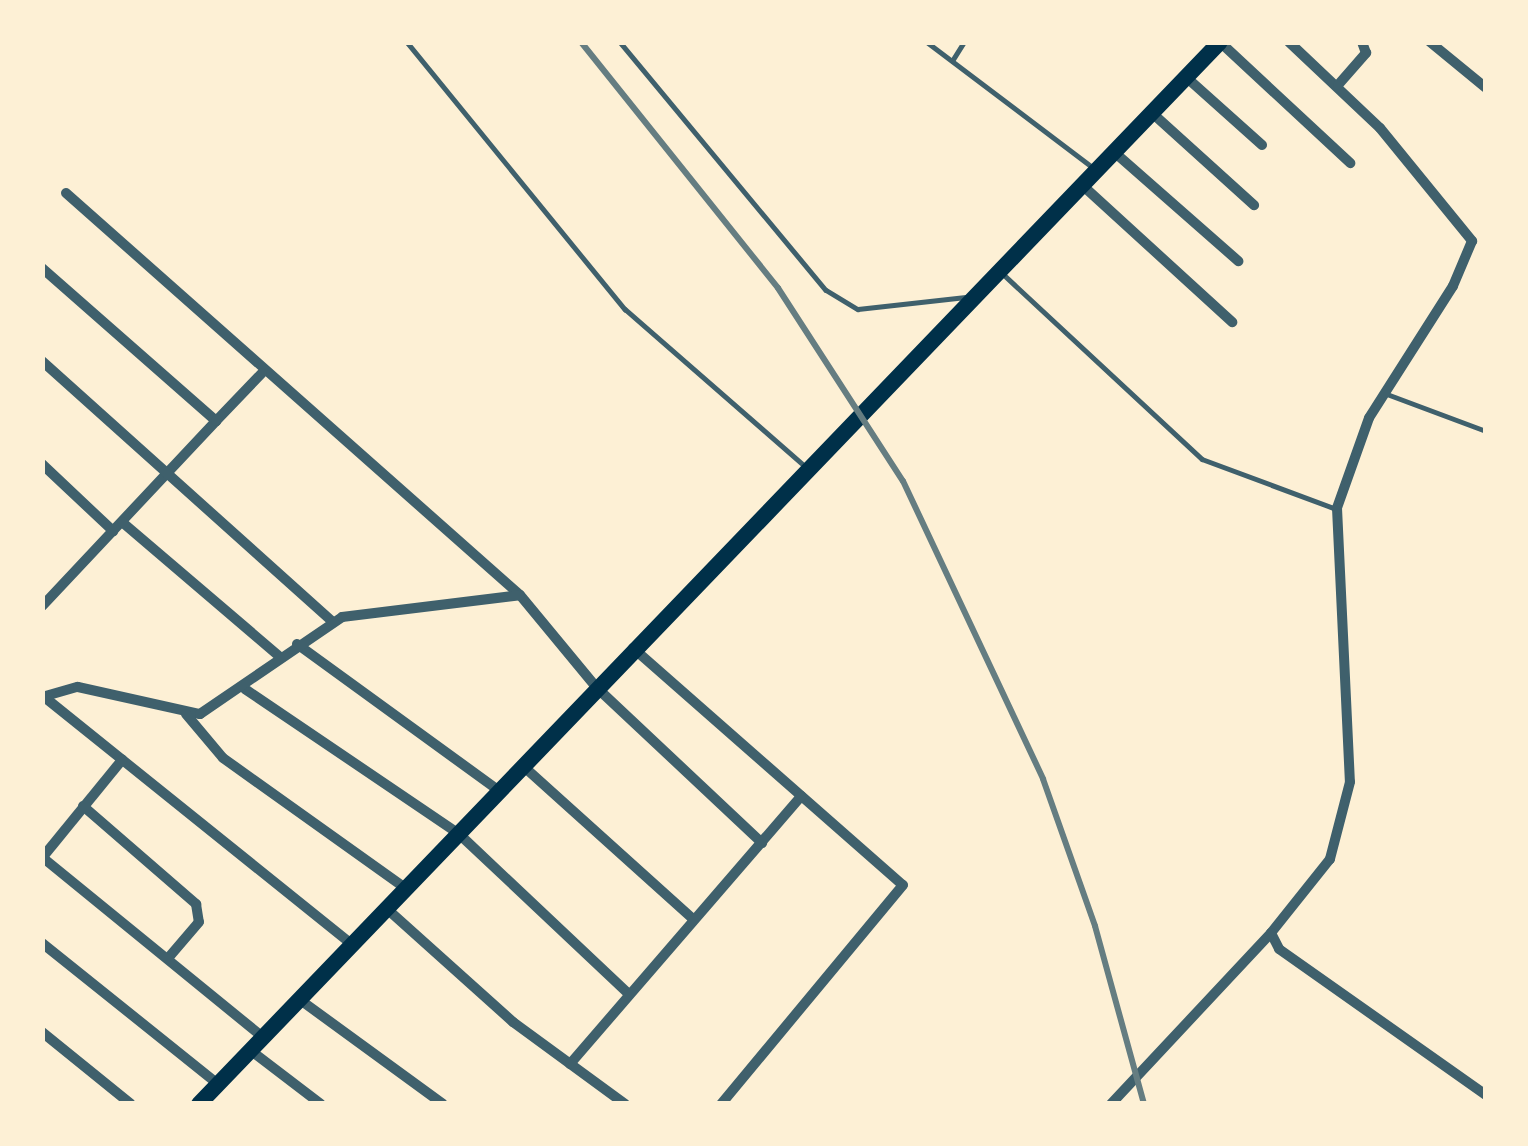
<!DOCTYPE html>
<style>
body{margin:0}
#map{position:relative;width:1528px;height:1146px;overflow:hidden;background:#fdf0d5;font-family:Barlow,sans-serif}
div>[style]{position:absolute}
.service>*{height:4.5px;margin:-2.25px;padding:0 2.25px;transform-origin:2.25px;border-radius:2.25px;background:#3f606c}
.minor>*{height:10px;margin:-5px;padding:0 5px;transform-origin:5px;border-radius:5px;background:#3f606c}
.primary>*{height:16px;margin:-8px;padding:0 8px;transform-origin:8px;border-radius:8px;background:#003049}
.rail>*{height:6px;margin:-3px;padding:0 3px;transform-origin:3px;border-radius:3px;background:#657d81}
span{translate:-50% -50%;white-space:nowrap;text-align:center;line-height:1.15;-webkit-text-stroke:10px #fdf0d5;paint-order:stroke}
.frame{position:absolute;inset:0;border:45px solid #fdf0d5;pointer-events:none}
</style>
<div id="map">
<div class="service">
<i style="left:407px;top:42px;width:345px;rotate:50.8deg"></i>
<i style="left:625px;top:309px;width:240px;rotate:41.1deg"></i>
<i style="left:620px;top:42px;width:322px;rotate:50.3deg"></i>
<i style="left:826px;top:290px;width:37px;rotate:31deg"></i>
<i style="left:858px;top:309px;width:108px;rotate:-6.4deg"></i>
<i style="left:927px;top:42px;width:206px;rotate:37.1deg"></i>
<i style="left:952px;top:61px;width:22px;rotate:-58deg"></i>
<i style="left:1002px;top:273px;width:273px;rotate:42.9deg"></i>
<i style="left:1202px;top:459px;width:141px;rotate:20.4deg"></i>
<i style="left:1387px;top:394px;width:106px;rotate:20.5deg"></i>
</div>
<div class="minor">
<i style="left:1220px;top:42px;width:178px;rotate:42.9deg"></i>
<i style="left:1289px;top:42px;width:125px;rotate:43.4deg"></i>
<i style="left:1380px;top:128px;width:146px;rotate:50.8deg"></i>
<i style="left:1472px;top:241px;width:49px;rotate:112.9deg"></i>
<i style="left:1453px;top:286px;width:156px;rotate:122.5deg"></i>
<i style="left:1369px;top:418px;width:96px;rotate:109.6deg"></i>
<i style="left:1337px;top:508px;width:274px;rotate:87.3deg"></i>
<i style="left:1350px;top:782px;width:80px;rotate:104.6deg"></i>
<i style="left:1330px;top:859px;width:95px;rotate:128.6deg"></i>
<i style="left:1271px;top:933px;width:18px;rotate:63deg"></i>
<i style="left:1279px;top:949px;width:253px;rotate:35.2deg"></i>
<i style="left:1430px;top:42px;width:72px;rotate:39.4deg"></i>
<i style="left:1186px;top:77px;width:102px;rotate:41.8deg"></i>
<i style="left:1338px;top:85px;width:43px;rotate:-48.8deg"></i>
<i style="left:1366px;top:53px;width:12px;rotate:-110deg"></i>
<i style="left:1151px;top:112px;width:139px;rotate:42.1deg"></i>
<i style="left:1113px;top:151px;width:167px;rotate:41.3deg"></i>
<i style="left:1081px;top:184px;width:205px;rotate:42.4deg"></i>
<i style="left:66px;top:193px;width:606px;rotate:41.52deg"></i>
<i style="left:520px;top:595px;width:119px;rotate:50.4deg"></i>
<i style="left:596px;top:687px;width:228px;rotate:43.2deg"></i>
<i style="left:42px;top:268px;width:232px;rotate:41.3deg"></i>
<i style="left:216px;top:421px;width:254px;rotate:133.2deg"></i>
<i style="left:42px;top:361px;width:391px;rotate:41.9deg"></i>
<i style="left:216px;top:421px;width:66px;rotate:-46.2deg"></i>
<i style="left:42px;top:464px;width:98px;rotate:43.3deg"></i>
<i style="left:122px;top:522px;width:209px;rotate:40.5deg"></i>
<i style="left:297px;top:644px;width:248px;rotate:36deg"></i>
<i style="left:633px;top:648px;width:359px;rotate:41.3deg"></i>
<i style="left:903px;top:885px;width:285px;rotate:129.7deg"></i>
<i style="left:245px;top:689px;width:257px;rotate:34.1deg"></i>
<i style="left:458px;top:833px;width:233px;rotate:43.3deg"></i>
<i style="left:43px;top:696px;width:396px;rotate:38.8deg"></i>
<i style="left:42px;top:697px;width:37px;rotate:-16deg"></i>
<i style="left:78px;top:687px;width:125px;rotate:12.5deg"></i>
<i style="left:200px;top:714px;width:172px;rotate:-34.3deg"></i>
<i style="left:342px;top:617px;width:179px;rotate:-7deg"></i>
<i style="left:186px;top:714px;width:57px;rotate:49.9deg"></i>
<i style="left:223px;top:758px;width:224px;rotate:35.5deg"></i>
<i style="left:522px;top:765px;width:230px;rotate:42deg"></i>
<i style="left:83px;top:806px;width:150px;rotate:40.9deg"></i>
<i style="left:196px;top:904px;width:18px;rotate:81deg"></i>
<i style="left:199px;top:922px;width:46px;rotate:130.6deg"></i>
<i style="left:42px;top:857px;width:285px;rotate:39.2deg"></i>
<i style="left:42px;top:858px;width:127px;rotate:-50.8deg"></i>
<i style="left:386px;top:908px;width:171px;rotate:41.9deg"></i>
<i style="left:513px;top:1022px;width:139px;rotate:36.2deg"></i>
<i style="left:42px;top:943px;width:226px;rotate:38.7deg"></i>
<i style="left:299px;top:999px;width:178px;rotate:36.1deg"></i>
<i style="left:42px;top:1032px;width:114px;rotate:39deg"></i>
<i style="left:250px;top:1050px;width:89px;rotate:37.3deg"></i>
<i style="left:570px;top:1064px;width:354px;rotate:-49.2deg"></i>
<i style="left:1111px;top:1104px;width:234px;rotate:-46.9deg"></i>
</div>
<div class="primary">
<i style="left:199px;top:1104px;width:1473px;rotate:-46.13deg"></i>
</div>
<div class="rail">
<i style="left:581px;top:42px;width:315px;rotate:51.3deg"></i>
<i style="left:778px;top:288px;width:230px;rotate:57.1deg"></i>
<i style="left:903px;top:481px;width:329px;rotate:64.8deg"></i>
<i style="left:1043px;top:779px;width:156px;rotate:70.5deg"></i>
<i style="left:1095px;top:926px;width:185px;rotate:74.6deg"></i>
</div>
<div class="frame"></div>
</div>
